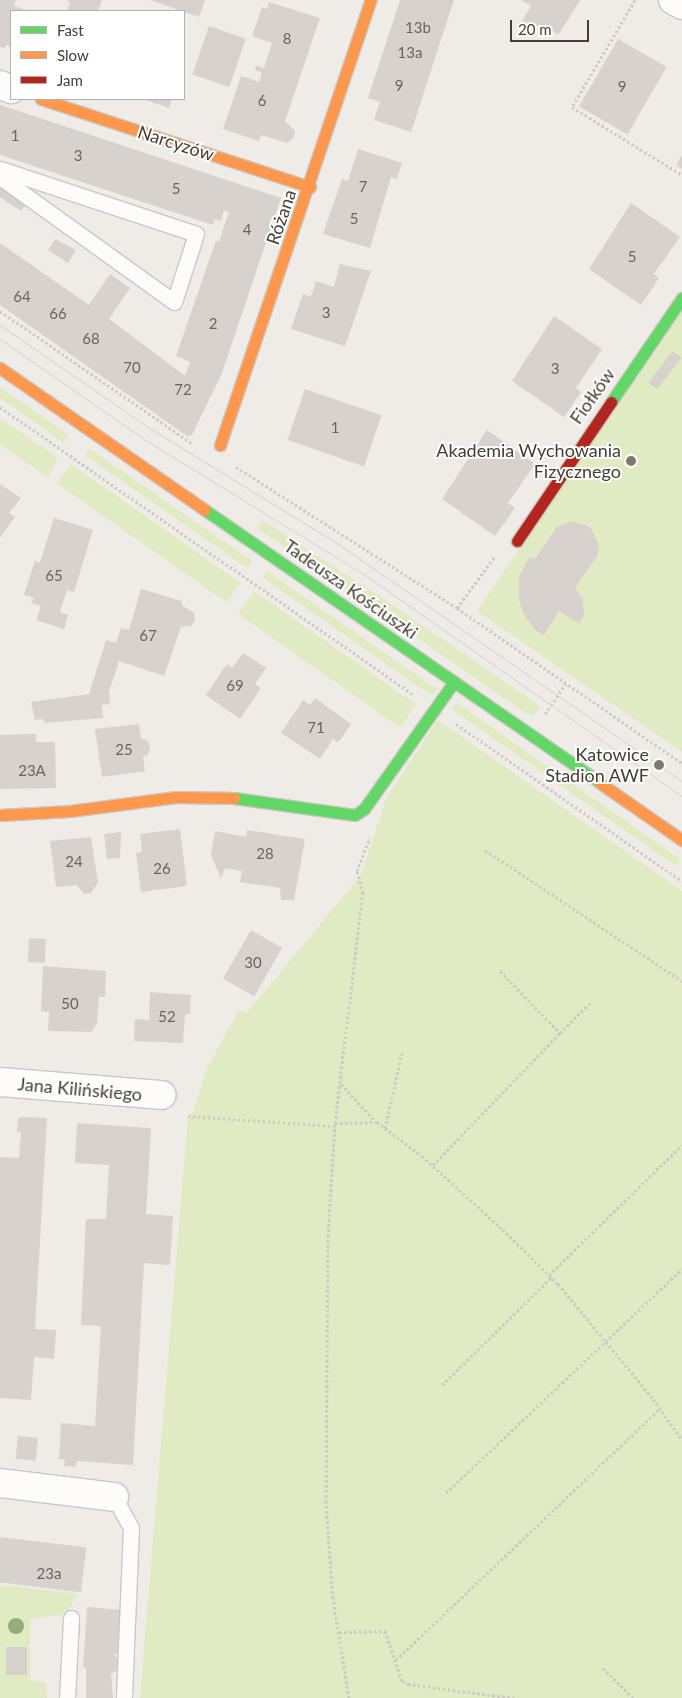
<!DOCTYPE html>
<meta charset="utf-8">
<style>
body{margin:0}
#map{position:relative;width:682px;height:1698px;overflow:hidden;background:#efebe6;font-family:Lato,sans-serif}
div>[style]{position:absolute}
.green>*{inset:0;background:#e0ebc3;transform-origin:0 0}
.building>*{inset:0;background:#d7d2cd;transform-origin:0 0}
.path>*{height:3px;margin-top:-1.5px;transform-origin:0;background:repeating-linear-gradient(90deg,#cecac5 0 2.5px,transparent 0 5px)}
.roads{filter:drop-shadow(1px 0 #cbc7c2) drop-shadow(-1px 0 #cbc7c2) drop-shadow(0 1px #cbc7c2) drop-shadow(0 -1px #cbc7c2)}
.lane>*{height:15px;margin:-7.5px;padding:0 7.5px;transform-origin:7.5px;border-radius:7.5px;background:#fdfcfb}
.street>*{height:28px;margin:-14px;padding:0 14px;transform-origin:14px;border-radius:14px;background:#fdfcfb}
.fast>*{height:11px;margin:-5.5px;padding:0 5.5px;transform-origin:5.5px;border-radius:5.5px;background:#63d668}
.slow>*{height:11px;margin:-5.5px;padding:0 5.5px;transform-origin:5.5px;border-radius:5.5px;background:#ff974d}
.jam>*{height:11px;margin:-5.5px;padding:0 5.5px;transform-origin:5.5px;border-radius:5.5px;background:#b3261e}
.tram>*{height:1px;margin:-0.5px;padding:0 0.5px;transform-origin:0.5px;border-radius:0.5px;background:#d8d7d7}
.trees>*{width:16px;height:16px;margin:-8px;border-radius:50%;background:#95ad7a}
.dots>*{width:14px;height:14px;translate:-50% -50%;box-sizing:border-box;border:2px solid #fff;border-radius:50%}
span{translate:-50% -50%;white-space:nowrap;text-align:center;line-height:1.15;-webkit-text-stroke:4px #fff;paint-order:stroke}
.number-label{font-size:15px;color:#6b635a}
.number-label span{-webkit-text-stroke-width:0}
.street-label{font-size:18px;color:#453c32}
.poi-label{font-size:18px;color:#453c32}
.right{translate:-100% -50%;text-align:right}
.legend{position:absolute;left:10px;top:10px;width:175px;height:90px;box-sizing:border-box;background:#fff;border:1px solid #b5b1ad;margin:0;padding:6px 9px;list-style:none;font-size:15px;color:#453c32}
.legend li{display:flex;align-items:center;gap:10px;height:25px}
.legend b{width:25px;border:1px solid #b5b1ad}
.scale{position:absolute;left:510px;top:20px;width:79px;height:22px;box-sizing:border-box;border:2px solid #453c32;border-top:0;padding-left:6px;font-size:15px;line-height:18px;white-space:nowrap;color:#453c32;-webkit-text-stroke:4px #fff;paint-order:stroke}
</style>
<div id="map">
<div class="green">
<i style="clip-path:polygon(682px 312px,682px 752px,477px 611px)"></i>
<i style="left:0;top:387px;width:84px;height:9px;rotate:35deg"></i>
<i style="clip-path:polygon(0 418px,58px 458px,48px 478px,0 444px)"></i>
<i style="clip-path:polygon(89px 448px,106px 460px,252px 561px,247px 568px,85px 455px)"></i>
<i style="left:71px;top:464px;width:207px;height:24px;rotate:35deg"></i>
<i style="clip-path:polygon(262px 520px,387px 601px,540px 706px,532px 717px,257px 528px)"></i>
<i style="clip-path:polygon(267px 571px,347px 627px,437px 689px,432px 696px,263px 578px)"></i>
<i style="left:254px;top:591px;width:198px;height:28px;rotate:35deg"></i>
<i style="left:457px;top:703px;width:273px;height:8px;rotate:35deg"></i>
<i style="clip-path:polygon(438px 720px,682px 891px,682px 1698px,140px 1698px,188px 1116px,193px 1112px,207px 1068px,239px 1010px,247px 1013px,361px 875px,387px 797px)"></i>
<i style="clip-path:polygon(0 1585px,78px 1594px,69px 1609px,60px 1615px,30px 1619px,30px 1680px,46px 1683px,47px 1698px,0 1698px)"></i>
</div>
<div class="building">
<i style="clip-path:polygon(0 0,16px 0,14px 6px,29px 11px,11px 11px,11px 47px,6px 45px,5px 48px,0 47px)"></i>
<i style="clip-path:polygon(66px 0,102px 0,98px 11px,67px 11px,70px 2px)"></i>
<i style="clip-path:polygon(150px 0,205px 0,199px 17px)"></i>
<i style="clip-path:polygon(400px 0,454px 0,411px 132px,374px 120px,380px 102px,368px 98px)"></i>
<i style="clip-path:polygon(521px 0,580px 0,559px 34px,522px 21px,531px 6px)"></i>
<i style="clip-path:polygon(269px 2px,320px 18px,285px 121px,295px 131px,294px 137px,287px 143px,261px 135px,259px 141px,223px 129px,241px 76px,259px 82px,262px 73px,255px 70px,256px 66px,264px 68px,272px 43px,252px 36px,262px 7px,267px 9px)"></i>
<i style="left:209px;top:26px;width:39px;height:51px;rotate:19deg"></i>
<i style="left:618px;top:39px;width:56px;height:78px;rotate:30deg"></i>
<i style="clip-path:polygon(143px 99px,172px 99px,169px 108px)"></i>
<i style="clip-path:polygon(0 105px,281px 198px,222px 373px,192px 435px,187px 436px,0 305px,0 243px,89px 305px,110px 274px,130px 288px,109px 319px,185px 376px,190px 362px,176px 356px,216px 240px,219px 242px,229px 212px,224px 211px,221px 221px,215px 219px,213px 225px,0 155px)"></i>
<i style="clip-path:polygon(358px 149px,402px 163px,397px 179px,391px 177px,370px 248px,323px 234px,342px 179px,348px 181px)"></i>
<i style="clip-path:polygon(682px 155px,682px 169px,676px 165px)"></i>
<i style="clip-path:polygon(0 181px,29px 202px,21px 211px,0 197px)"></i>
<i style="clip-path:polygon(631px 203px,680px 237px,654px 274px,659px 278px,641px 305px,589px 269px)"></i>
<i style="clip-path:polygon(55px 239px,76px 250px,68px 263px,48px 250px)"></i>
<i style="clip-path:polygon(340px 264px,371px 271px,345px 346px,291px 329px,303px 294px,311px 297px,316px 281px,334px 287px)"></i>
<i style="clip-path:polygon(554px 316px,602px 349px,576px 388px,581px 392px,564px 417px,512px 381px)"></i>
<i style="left:673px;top:351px;width:11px;height:40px;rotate:38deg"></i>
<i style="left:305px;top:389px;width:81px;height:54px;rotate:19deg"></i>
<i style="clip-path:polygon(487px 430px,535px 464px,508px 503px,515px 508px,495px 536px,442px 499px)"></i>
<i style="clip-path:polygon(0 484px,21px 498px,9px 513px,15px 517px,0 538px)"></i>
<i style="clip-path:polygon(54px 518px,93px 530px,74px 592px,67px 590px,60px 612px,68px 615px,64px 629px,36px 620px,41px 606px,31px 603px,34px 598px,24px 595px,35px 561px,40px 563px)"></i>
<i style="clip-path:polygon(572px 521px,590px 527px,599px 544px,598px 555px,575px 588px,583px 599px,584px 615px,580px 624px,559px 611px,544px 635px,535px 630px,523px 613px,519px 600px,519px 577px,529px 557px,534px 560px,557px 527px)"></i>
<i style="clip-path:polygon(141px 589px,182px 601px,182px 605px,194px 613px,195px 621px,191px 626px,181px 627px,164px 676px,119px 661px,109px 692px,110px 704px,102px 705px,103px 718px,44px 723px,43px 719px,35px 720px,31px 702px,89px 694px,106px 640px,116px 643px,121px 628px,129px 630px)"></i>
<i style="clip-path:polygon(243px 653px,266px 668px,255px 684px,261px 688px,240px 719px,206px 695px,227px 664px,232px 668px)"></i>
<i style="clip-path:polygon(315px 698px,351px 724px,338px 743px,333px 739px,320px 759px,281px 733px,303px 700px,310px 705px)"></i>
<i style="clip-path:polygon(139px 724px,141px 738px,148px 741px,150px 748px,148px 755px,143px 757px,145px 771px,102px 777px,95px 729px)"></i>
<i style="clip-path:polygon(36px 734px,36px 742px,55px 742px,56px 788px,0 789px,0 735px)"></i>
<i style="clip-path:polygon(180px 829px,187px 886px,141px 892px,136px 853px,142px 852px,140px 834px)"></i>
<i style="clip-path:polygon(247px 830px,305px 839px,294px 900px,281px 900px,280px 888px,240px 882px,242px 871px,225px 868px,221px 879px,211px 855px,215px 831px,246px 837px)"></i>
<i style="clip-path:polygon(121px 832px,120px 858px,107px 859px,104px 834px)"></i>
<i style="clip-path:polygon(91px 837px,98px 883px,91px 893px,84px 894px,77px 885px,56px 887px,50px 841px)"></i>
<i style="left:251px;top:930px;width:36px;height:56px;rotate:30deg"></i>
<i style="left:29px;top:938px;width:17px;height:24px;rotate:3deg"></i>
<i style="clip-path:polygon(43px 966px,106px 971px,105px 997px,99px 997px,97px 1023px,92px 1032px,48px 1031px,49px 1012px,41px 1011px)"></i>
<i style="clip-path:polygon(150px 992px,191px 995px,190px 1014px,185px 1014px,183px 1043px,134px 1041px,135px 1019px,149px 1020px)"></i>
<i style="clip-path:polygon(22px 1117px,47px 1118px,35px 1329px,56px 1330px,54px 1359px,34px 1357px,31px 1400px,0 1398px,0 1157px,19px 1158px,21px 1132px,17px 1132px,18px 1118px)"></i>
<i style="clip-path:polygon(77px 1123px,151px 1128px,146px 1214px,173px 1216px,170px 1265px,144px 1263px,133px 1465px,77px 1461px,76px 1467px,64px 1466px,65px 1460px,59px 1459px,61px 1423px,95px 1426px,101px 1326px,81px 1325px,86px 1219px,106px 1219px,109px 1165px,75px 1163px)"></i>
<i style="left:18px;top:1436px;width:20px;height:23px;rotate:6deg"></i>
<i style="left:0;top:1537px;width:87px;height:45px;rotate:7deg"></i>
<i style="clip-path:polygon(87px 1607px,121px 1610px,122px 1650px,115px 1655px,121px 1668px,111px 1674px,113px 1698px,86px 1698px,86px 1668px,83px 1667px)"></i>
<i style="left:6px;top:1647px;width:21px;height:28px"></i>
</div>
<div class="path">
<i style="left:635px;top:0;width:124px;rotate:120.5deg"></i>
<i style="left:572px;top:107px;width:129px;rotate:31.7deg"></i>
<i style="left:0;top:311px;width:234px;rotate:34.6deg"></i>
<i style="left:0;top:407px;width:504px;rotate:34.82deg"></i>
<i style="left:236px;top:467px;width:262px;rotate:32.5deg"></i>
<i style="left:457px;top:608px;width:273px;rotate:34.6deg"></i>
<i style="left:457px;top:608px;width:64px;rotate:-53.8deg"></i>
<i style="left:545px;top:714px;width:37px;rotate:-56deg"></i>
<i style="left:456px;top:724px;width:275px;rotate:34.8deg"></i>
<i style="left:485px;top:850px;width:237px;rotate:33.6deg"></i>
<i style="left:500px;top:971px;width:86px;rotate:45.9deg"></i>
<i style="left:560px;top:1033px;width:42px;rotate:-45deg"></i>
<i style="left:341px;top:1084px;width:52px;rotate:47.4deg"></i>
<i style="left:188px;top:1116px;width:147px;rotate:3.9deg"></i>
<i style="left:335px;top:1123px;width:42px;rotate:-1.4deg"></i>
<i style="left:377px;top:1122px;width:56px;rotate:37.1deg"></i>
<i style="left:422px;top:1156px;width:104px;rotate:42.3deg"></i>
<i style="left:499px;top:1226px;width:83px;rotate:44.5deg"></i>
<i style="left:558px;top:1284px;width:149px;rotate:50.4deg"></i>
<i style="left:653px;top:1399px;width:50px;rotate:54.7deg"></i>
<i style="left:385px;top:1128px;width:77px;rotate:-77.2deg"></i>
<i style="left:433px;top:1165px;width:183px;rotate:-46.1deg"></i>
<i style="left:549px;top:1275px;width:186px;rotate:-44.3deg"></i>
<i style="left:442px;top:1385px;width:153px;rotate:-44.5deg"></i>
<i style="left:446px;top:1493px;width:325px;rotate:-43.5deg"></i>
<i style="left:339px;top:1632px;width:46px;rotate:-1.2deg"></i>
<i style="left:385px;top:1631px;width:53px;rotate:71.2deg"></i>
<i style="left:402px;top:1681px;width:7px;rotate:27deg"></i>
<i style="left:408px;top:1684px;width:108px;rotate:7.5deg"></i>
<i style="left:396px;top:1660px;width:364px;rotate:-43.6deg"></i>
<i style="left:603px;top:1668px;width:42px;rotate:45deg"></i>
<i style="left:349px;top:1698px;width:101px;rotate:-99.1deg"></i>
<i style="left:333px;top:1598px;width:96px;rotate:-94.2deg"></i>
<i style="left:326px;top:1502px;width:266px;rotate:-89.6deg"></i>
<i style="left:328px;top:1236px;width:113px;rotate:-86.5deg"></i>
<i style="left:335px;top:1123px;width:232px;rotate:-83.1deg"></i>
<i style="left:363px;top:893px;width:23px;rotate:-105deg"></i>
<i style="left:357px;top:871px;width:36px;rotate:-69deg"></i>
</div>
<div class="roads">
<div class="lane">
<i style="left:0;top:169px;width:206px;rotate:18.3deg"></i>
<i style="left:196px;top:234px;width:71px;rotate:107.9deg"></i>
<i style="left:174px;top:302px;width:214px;rotate:-144.3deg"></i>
<i style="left:114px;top:1497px;width:35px;rotate:61deg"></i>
<i style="left:131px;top:1528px;width:170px;rotate:92.4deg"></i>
<i style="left:67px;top:1698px;width:80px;rotate:-87.1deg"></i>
</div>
<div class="street">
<i style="left:673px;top:0;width:10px;rotate:29deg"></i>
<i style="left:0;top:85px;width:12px;rotate:20deg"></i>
<i style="left:0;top:1082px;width:162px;rotate:4.6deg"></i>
<i style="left:0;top:1483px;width:115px;rotate:7deg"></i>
</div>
<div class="fast">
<i style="left:611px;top:402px;width:126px;rotate:-55.7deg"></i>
<i style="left:205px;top:510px;width:480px;rotate:34.6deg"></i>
<i style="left:234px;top:798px;width:122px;rotate:8deg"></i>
<i style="left:355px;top:815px;width:11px;rotate:-34deg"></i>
<i style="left:364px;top:809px;width:156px;rotate:-54.7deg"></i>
</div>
<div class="slow">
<i style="left:41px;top:99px;width:283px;rotate:18.1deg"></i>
<i style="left:0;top:368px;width:249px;rotate:34.7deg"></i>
<i style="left:220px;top:445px;width:470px;rotate:-71.3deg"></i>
<i style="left:600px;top:783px;width:100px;rotate:34.8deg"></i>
<i style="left:0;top:815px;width:70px;rotate:-3.3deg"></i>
<i style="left:70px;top:811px;width:107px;rotate:-7.5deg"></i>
<i style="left:176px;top:797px;width:58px;rotate:1deg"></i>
</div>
<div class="jam">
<i style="left:517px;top:541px;width:168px;rotate:-55.9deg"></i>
</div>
</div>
<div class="tram">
<i style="left:0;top:325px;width:183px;rotate:34.6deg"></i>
<i style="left:151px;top:429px;width:220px;rotate:31.6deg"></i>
<i style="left:338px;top:544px;width:418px;rotate:34.6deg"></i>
<i style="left:0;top:339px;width:175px;rotate:34.8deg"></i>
<i style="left:144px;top:439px;width:256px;rotate:31.6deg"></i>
<i style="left:362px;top:573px;width:390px;rotate:34.9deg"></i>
</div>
<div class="trees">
<i style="left:16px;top:1626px"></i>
</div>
<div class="dots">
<i style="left:631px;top:461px;background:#807971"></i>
<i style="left:659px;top:765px;background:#807971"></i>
</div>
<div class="number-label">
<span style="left:418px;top:28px">13b</span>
<span style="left:287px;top:39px">8</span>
<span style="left:410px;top:53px">13a</span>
<span style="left:399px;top:86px">9</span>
<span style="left:622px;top:87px">9</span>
<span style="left:262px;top:101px">6</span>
<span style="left:15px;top:136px">1</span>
<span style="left:78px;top:156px">3</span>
<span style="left:363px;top:187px">7</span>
<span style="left:176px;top:189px">5</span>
<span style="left:354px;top:219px">5</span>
<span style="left:247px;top:230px">4</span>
<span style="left:632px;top:257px">5</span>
<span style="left:22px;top:297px">64</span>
<span style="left:326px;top:313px">3</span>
<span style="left:58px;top:314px">66</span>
<span style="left:213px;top:324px">2</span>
<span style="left:91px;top:339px">68</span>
<span style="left:132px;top:368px">70</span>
<span style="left:555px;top:369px">3</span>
<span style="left:183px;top:390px">72</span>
<span style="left:335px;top:428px">1</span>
<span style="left:54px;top:576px">65</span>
<span style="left:148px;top:636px">67</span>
<span style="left:235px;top:686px">69</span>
<span style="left:316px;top:728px">71</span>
<span style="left:124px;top:750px">25</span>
<span style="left:32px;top:771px">23A</span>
<span style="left:265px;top:854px">28</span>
<span style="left:74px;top:862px">24</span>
<span style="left:162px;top:869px">26</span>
<span style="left:253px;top:963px">30</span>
<span style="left:70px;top:1004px">50</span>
<span style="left:167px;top:1017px">52</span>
<span style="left:49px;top:1574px">23a</span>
</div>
<div class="street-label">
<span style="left:176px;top:143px;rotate:18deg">Narcyzów</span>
<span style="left:281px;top:217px;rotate:-71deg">Różana</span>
<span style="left:592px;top:396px;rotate:-55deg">Fiołków</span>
<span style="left:351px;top:589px;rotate:35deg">Tadeusza Kościuszki</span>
<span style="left:80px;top:1089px;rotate:5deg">Jana Kilińskiego</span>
</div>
<div class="poi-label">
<span class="right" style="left:621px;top:461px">Akademia Wychowania<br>Fizycznego</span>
<span class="right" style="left:649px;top:765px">Katowice<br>Stadion AWF</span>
</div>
<ul class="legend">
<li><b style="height:6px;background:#63d668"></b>Fast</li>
<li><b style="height:6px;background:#ff974d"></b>Slow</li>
<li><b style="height:6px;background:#b3261e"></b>Jam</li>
</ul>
<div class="scale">20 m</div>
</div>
